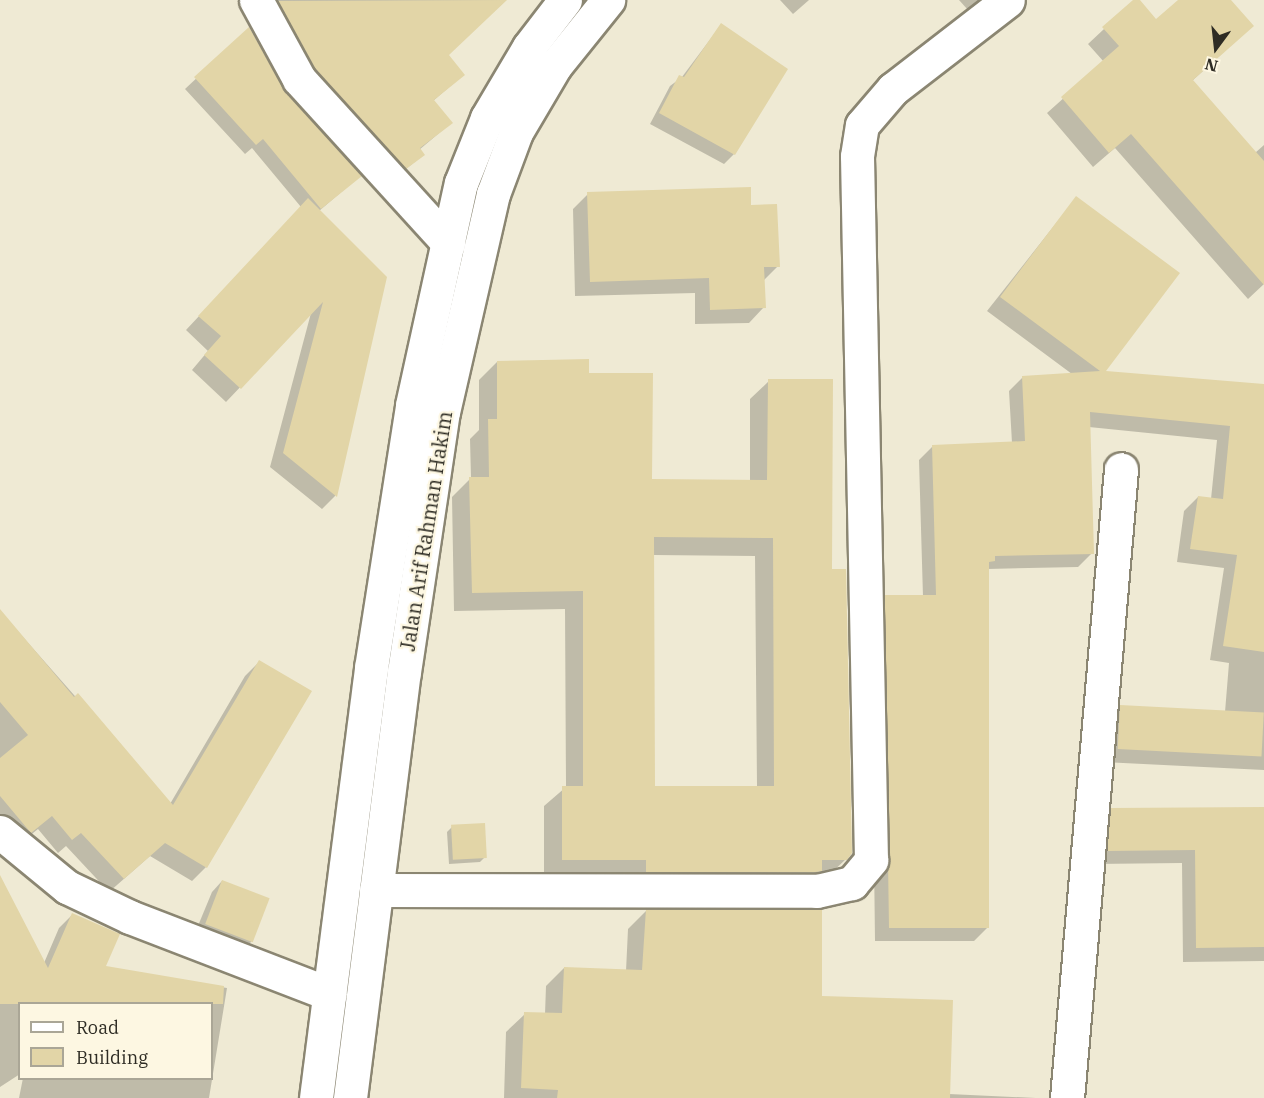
<!DOCTYPE html>
<style>
body{margin:0}
#map{position:relative;width:1264px;height:1098px;overflow:hidden;background:#efead4;font-family:"IBM Plex Serif",serif}
div>[style]{position:absolute}
.shadow>*{inset:0;background:#0003}
.building>*{inset:0;background:#e2d5a7;transform-origin:0 0}
.roads{filter:drop-shadow(2px 0 #8b8672) drop-shadow(-2px 0 #8b8672) drop-shadow(0 2px #8b8672) drop-shadow(0 -2px #8b8672)}
.minor>*{height:33px;margin:-16.5px;padding:0 16.5px;transform-origin:16.5px;border-radius:16.5px;background:#fff}
.major>*{height:33px;margin:-16.5px;padding:0 16.5px;transform-origin:16.5px;border-radius:16.5px;background:#fff}
span{translate:-50% -50%;white-space:nowrap;text-align:center;line-height:1.15;-webkit-text-stroke:4.5px #fdf7e2;paint-order:stroke}
.street-label{font-size:20px;color:#2e2c24}
.legend{position:absolute;left:18px;top:1002px;width:195px;height:78px;box-sizing:border-box;background:#fdf7e2;border:2px solid #aaa696;margin:0;padding:8px 10px;list-style:none;font-size:18px;color:#2e2c24}
.legend li{display:flex;align-items:center;gap:12px;height:30px}
.legend b{width:30px;border:2px solid #aaa696}
.north{position:absolute;left:1186px;top:18px;width:60px;height:60px;-webkit-text-stroke:4px #fdf7e2;paint-order:stroke;rotate:195deg;font-size:16px;font-weight:700;line-height:24px;text-align:center;color:#2e2c24}
.north::after{content:'';display:block;margin:auto;width:21px;height:27px;background:#2e2c24;clip-path:polygon(50% 0,100% 100%,50% 72%,0 100%)}
</style>
<div id="map">
<div class="shadow">
<i style="clip-path:polygon(261px 0,506px 0,447px 55px,463px 75px,433px 101px,451px 123px,419px 150px,423px 155px,395px 178px,304px 78px)"></i>
<i style="clip-path:polygon(780px 0,809px 0,793px 14px)"></i>
<i style="clip-path:polygon(959px 0,991px 0,968px 10px)"></i>
<i style="clip-path:polygon(1135px 0,1156px 21px,1180px 0,1229px 0,1252px 26px,1192px 81px,1255px 153px,1264px 145px,1264px 284px,1248px 299px,1115px 148px,1093px 167px,1047px 113px,1104px 62px,1088px 44px)"></i>
<i style="clip-path:polygon(721px 25px,734px 154px,724px 164px,650px 124px,670px 86px,682px 77px)"></i>
<i style="clip-path:polygon(249px 29px,284px 92px,360px 176px,319px 211px,385px 277px,335px 496px,322px 509px,270px 467px,311px 313px,226px 402px,192px 370px,208px 351px,186px 330px,301px 207px,252px 148px,245px 154px,185px 89px)"></i>
<i style="clip-path:polygon(588px 194px,750px 206px,778px 266px,763px 281px,764px 307px,749px 323px,695px 324px,695px 293px,575px 296px,573px 209px)"></i>
<i style="clip-path:polygon(1076px 198px,1103px 372px,1264px 386px,1264px 770px,1103px 762px,1106px 720px,1120px 706px,1225px 712px,1229px 663px,1210px 660px,1224px 568px,1177px 562px,1184px 511px,1198px 497px,1211px 499px,1217px 440px,1089px 427px,1092px 553px,1078px 567px,987px 569px,988px 927px,974px 941px,875px 941px,871px 610px,885px 596px,923px 597px,919px 460px,932px 447px,1012px 443px,1009px 391px,1023px 377px,1072px 374px,987px 311px)"></i>
<i style="clip-path:polygon(evenodd,497px 362px,588px 375px,651px 481px,750px 481px,750px 399px,769px 381px,831px 570px,846px 859px,827px 877px,544px 878px,544px 806px,566px 787px,565px 609px,454px 611px,452px 497px,471px 478px,470px 439px,479px 430px,479px 380px,497px 362px,653px 555px,755px 556px,757px 787px,653px 788px,653px 555px)"></i>
<i style="clip-path:polygon(0 611px,170px 804px,245px 676px,259px 662px,206px 867px,192px 881px,150px 856px,109px 892px,66px 846px,58px 853px,38px 829px,17px 846px,0 826px)"></i>
<i style="clip-path:polygon(1264px 808px,1264px 961px,1183px 962px,1182px 863px,1094px 864px,1097px 824px,1111px 810px)"></i>
<i style="clip-path:polygon(452px 827px,485px 857px,480px 862px,449px 864px,447px 832px)"></i>
<i style="clip-path:polygon(222px 881px,252px 941px,241px 952px,195px 933px,212px 892px)"></i>
<i style="clip-path:polygon(0 903px,44px 963px,59px 928px,72px 915px,104px 968px,227px 988px,209px 1098px,19px 1098px,23px 1078px,212px 1078px,212px 1004px,20px 1004px,20px 1074px,0 1087px)"></i>
<i style="clip-path:polygon(646px 911px,820px 997px,949px 1094px,1036px 1098px,504px 1098px,506px 1032px,525px 1014px,545px 1014px,546px 986px,564px 968px,626px 971px,628px 929px)"></i>
</div>
<div class="building">
<i style="clip-path:polygon(507px 0,449px 55px,465px 75px,434px 100px,453px 123px,420px 148px,425px 155px,406px 169px,314px 68px,278px 1px)"></i>
<i style="clip-path:polygon(1133px 0,1140px 0,1156px 19px,1178px 0,1231px 0,1254px 26px,1193px 80px,1264px 161px,1264px 285px,1131px 134px,1109px 153px,1061px 97px,1119px 46px,1102px 27px)"></i>
<i style="clip-path:polygon(721px 23px,788px 69px,735px 155px,659px 113px,679px 75px,684px 77px)"></i>
<i style="clip-path:polygon(249px 27px,285px 91px,362px 176px,321px 209px,263px 139px,256px 145px,194px 77px)"></i>
<i style="clip-path:polygon(751px 187px,751px 205px,777px 204px,780px 267px,764px 267px,766px 308px,710px 310px,709px 278px,590px 282px,587px 192px)"></i>
<i style="clip-path:polygon(1076px 196px,1180px 273px,1106px 371px,1264px 384px,1264px 652px,1223px 646px,1237px 555px,1190px 549px,1198px 496px,1223px 499px,1230px 426px,1090px 412px,1094px 554px,995px 556px,995px 561px,989px 562px,989px 928px,889px 928px,884px 595px,936px 595px,932px 445px,1025px 441px,1022px 376px,1100px 371px,1000px 297px)"></i>
<i style="clip-path:polygon(308px 198px,387px 277px,337px 497px,283px 453px,323px 302px,241px 389px,204px 355px,221px 336px,198px 316px)"></i>
<i style="clip-path:polygon(evenodd,589px 359px,589px 373px,653px 373px,652px 479px,767px 480px,768px 379px,833px 379px,832px 569px,846px 569px,852px 853px,847px 860px,822px 860px,822px 871px,815px 872px,646px 872px,646px 860px,562px 860px,562px 786px,583px 786px,583px 591px,472px 593px,469px 477px,489px 477px,488px 419px,497px 419px,497px 361px,589px 359px,654px 537px,773px 538px,774px 786px,655px 786px,654px 537px)"></i>
<i style="clip-path:polygon(0 609px,74px 697px,78px 693px,173px 805px,259px 660px,312px 691px,207px 868px,165px 843px,124px 879px,81px 833px,72px 840px,52px 816px,31px 833px,0 796px,0 758px,28px 735px,0 702px)"></i>
<i style="left:1120px;top:705px;width:144px;height:44px;rotate:3deg"></i>
<i style="clip-path:polygon(1264px 807px,1264px 947px,1196px 948px,1195px 850px,1107px 851px,1111px 808px)"></i>
<i style="left:485px;top:823px;width:35px;height:34px;rotate:87deg"></i>
<i style="clip-path:polygon(0 875px,48px 968px,72px 913px,120px 934px,106px 966px,224px 986px,223px 1004px,0 1004px)"></i>
<i style="left:222px;top:880px;width:51px;height:47px;rotate:21deg"></i>
<i style="clip-path:polygon(646px 909px,822px 909px,822px 996px,953px 1000px,950px 1098px,557px 1098px,558px 1090px,521px 1088px,524px 1012px,562px 1013px,564px 967px,642px 970px)"></i>
</div>
<div class="roads">
<div class="minor">
<i style="left:256px;top:0;width:90px;rotate:61.4deg"></i>
<i style="left:299px;top:79px;width:222px;rotate:47.7deg"></i>
<i style="left:0;top:832px;width:87px;rotate:39.4deg"></i>
<i style="left:67px;top:887px;width:70px;rotate:25.5deg"></i>
<i style="left:130px;top:917px;width:214px;rotate:21.1deg"></i>
<i style="left:376px;top:890px;width:441px;rotate:0.1deg"></i>
<i style="left:817px;top:891px;width:36px;rotate:-13deg"></i>
<i style="left:852px;top:883px;width:30px;rotate:-50deg"></i>
<i style="left:871px;top:860px;width:704px;rotate:-91.14deg"></i>
<i style="left:857px;top:156px;width:31px;rotate:-81deg"></i>
<i style="left:862px;top:125px;width:48px;rotate:-49.3deg"></i>
<i style="left:893px;top:89px;width:145px;rotate:-37.7deg"></i>
<i style="left:1067px;top:1098px;width:631px;rotate:-85.09deg"></i>
</div>
<div class="major">
<i style="left:316px;top:1098px;width:434px;rotate:-82.7deg"></i>
<i style="left:371px;top:668px;width:266px;rotate:-81.1deg"></i>
<i style="left:412px;top:405px;width:227px;rotate:-77.6deg"></i>
<i style="left:461px;top:183px;width:70px;rotate:-68.2deg"></i>
<i style="left:487px;top:118px;width:82px;rotate:-59.4deg"></i>
<i style="left:529px;top:47px;width:59px;rotate:-52.5deg"></i>
<i style="left:350px;top:1098px;width:429px;rotate:-82.8deg"></i>
<i style="left:404px;top:672px;width:263px;rotate:-81.5deg"></i>
<i style="left:443px;top:412px;width:224px;rotate:-77.1deg"></i>
<i style="left:493px;top:194px;width:66px;rotate:-69.6deg"></i>
<i style="left:516px;top:132px;width:77px;rotate:-59.4deg"></i>
<i style="left:555px;top:66px;width:85px;rotate:-51.2deg"></i>
</div>
</div>
<div class="street-label">
<span style="left:426px;top:531px;rotate:-81deg">Jalan Arif Rahman Hakim</span>
</div>
<ul class="legend">
<li><b style="height:8px;background:#fff"></b>Road</li>
<li><b style="height:16px;background:#e2d5a7"></b>Building</li>
</ul>
<div class="north">N</div>
</div>
